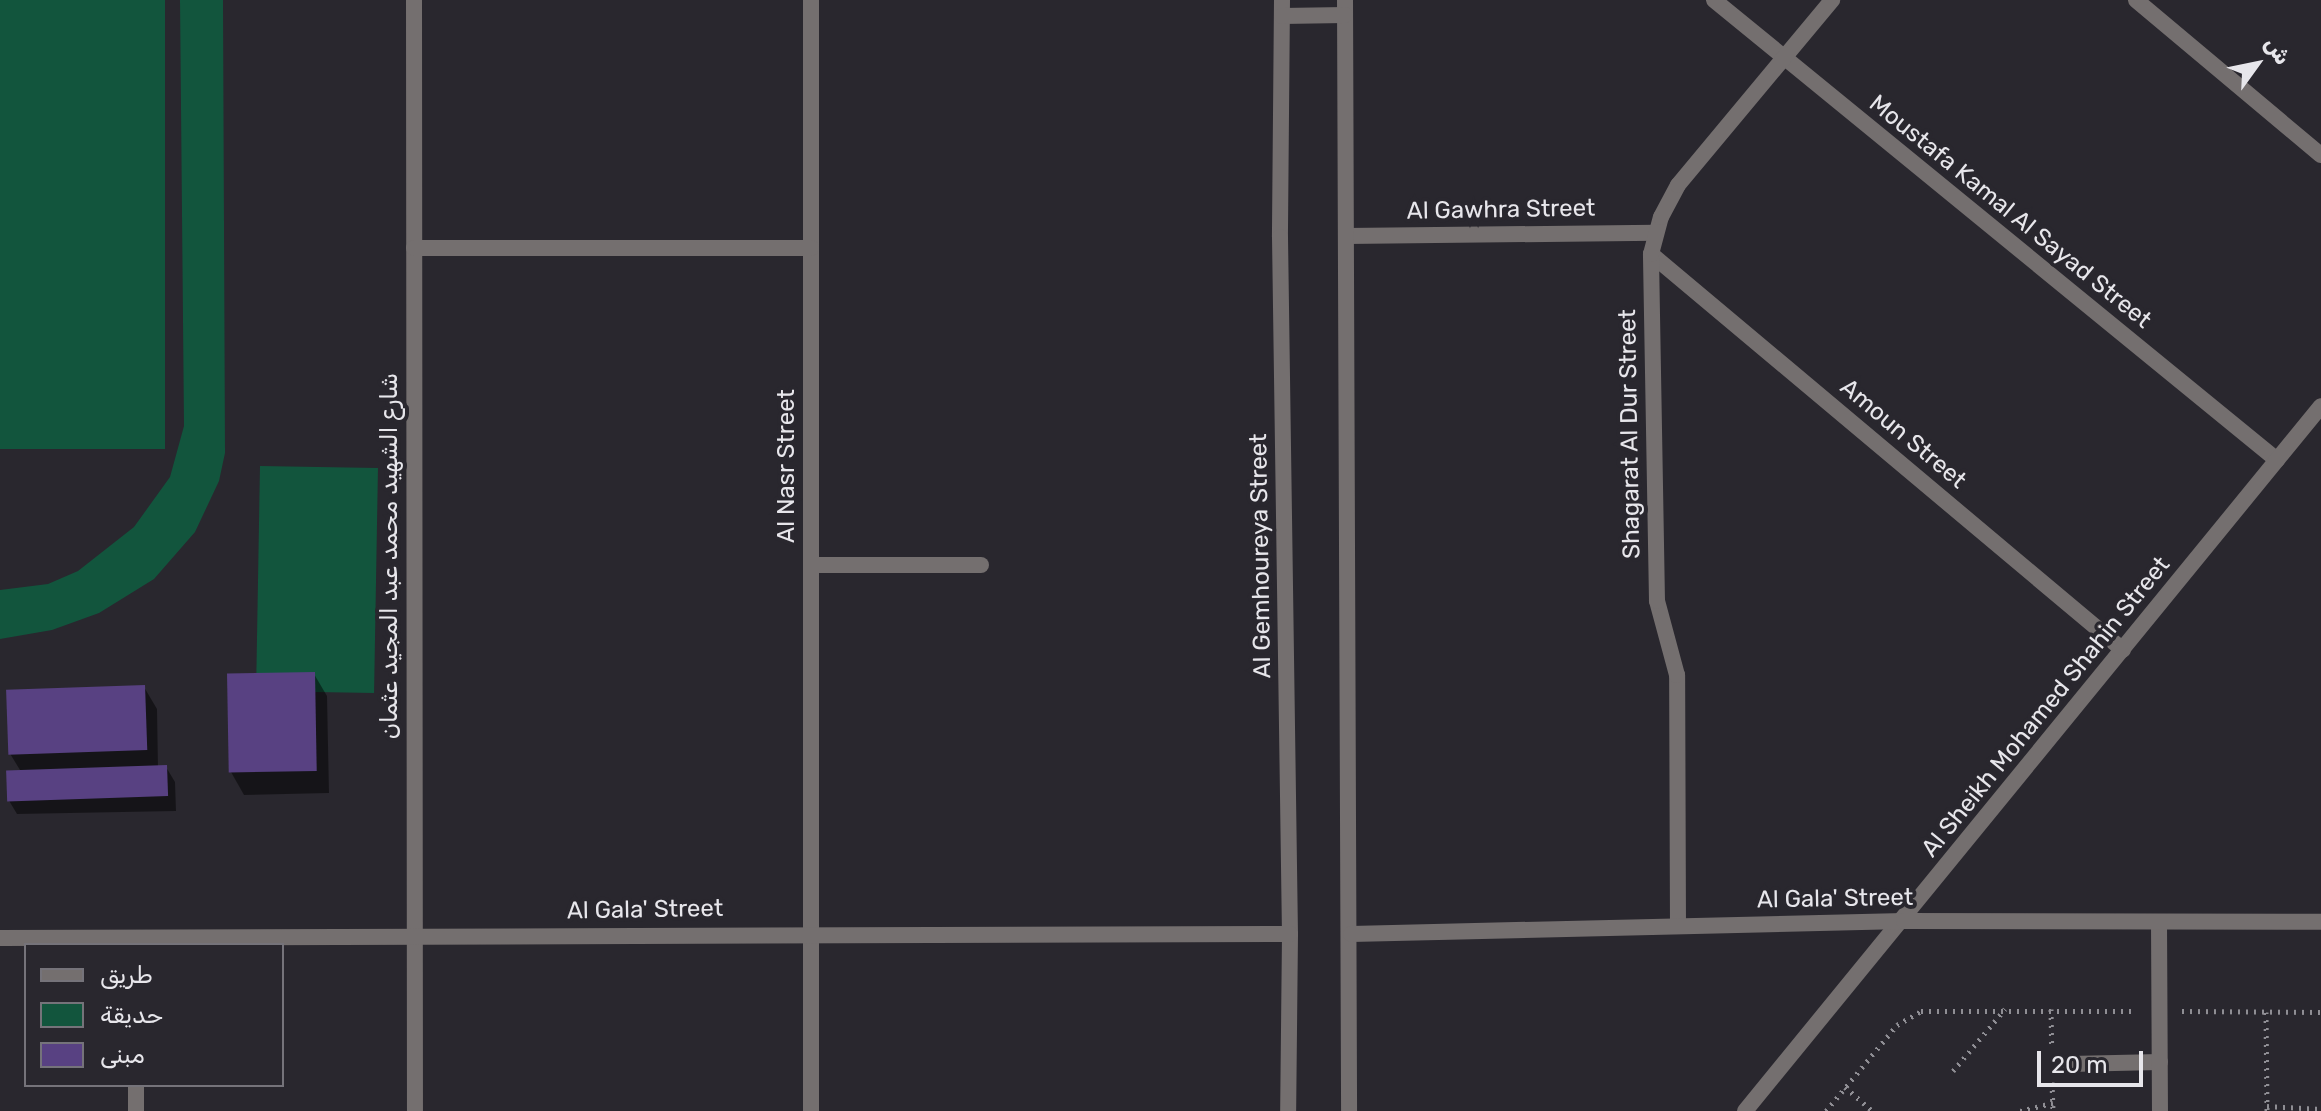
<!DOCTYPE html>
<meta charset="utf-8">
<style>
body{margin:0}
#map{position:relative;width:2321px;height:1111px;overflow:hidden;background:#29272e;font-family:Rubik,"Noto Naskh Arabic",sans-serif}
div>[style]{position:absolute}
.green>*{inset:0;background:#12553d;transform-origin:0 0}
.shadow>*{inset:0;background:#0007}
.building>*{inset:0;background:#584182;transform-origin:0 0}
.path>*{height:5px;margin-top:-2.5px;transform-origin:0;background:repeating-linear-gradient(90deg,#8f8e94 0 2px,transparent 0 8px)}
.service>*{height:16px;margin:-8px;padding:0 8px;transform-origin:8px;border-radius:8px;background:#746f6f}
.minor>*{height:16px;margin:-8px;padding:0 8px;transform-origin:8px;border-radius:8px;background:#746f6f}
.tertiary>*{height:16px;margin:-8px;padding:0 8px;transform-origin:8px;border-radius:8px;background:#746f6f}
span{translate:-50% -50%;white-space:nowrap;text-align:center;line-height:1.15;-webkit-text-stroke:8px #29272e;paint-order:stroke}
.street-label{font-size:24px;color:#e7e6eb}
.legend{position:absolute;left:24px;top:943px;width:260px;height:144px;box-sizing:border-box;background:#29272e;border:2px solid #75737a;margin:0;padding:10px 14px;list-style:none;font-size:24px;color:#e7e6eb}
.legend li{display:flex;align-items:center;gap:16px;height:40px}
.legend b{width:40px;border:2px solid #75737a}
.north{position:absolute;left:2217px;top:24px;width:80px;height:80px;-webkit-text-stroke:6px #29272e;paint-order:stroke;rotate:57deg;font-size:22px;font-weight:700;line-height:32px;text-align:center;color:#e7e6eb}
.north::after{content:'';display:block;margin:auto;width:28px;height:36px;background:#e7e6eb;clip-path:polygon(50% 0,100% 100%,50% 72%,0 100%)}
.scale{position:absolute;left:2037px;top:1051px;width:106px;height:36px;box-sizing:border-box;border:4px solid #e7e6eb;border-top:0;padding-left:10px;font-size:24px;line-height:28px;white-space:nowrap;color:#e7e6eb;-webkit-text-stroke:6px #29272e;paint-order:stroke}
</style>
<div id="map">
<div class="green">
<i style="left:0;top:0;width:165px;height:449px"></i>
<i style="clip-path:polygon(180px 0,223px 0,225px 453px,219px 481px,195px 532px,154px 579px,99px 613px,52px 630px,0 639px,0 590px,48px 584px,78px 571px,134px 527px,170px 477px,184px 426px)"></i>
<i style="left:260px;top:466px;width:118px;height:225px;rotate:1deg"></i>
</div>
<div class="shadow">
<i style="clip-path:polygon(314px 674px,327px 696px,329px 793px,244px 795px,231px 772px)"></i>
<i style="clip-path:polygon(144px 687px,157px 709px,158px 767px,166px 767px,175px 782px,176px 811px,17px 814px,8px 799px,20px 770px,9px 752px)"></i>
</div>
<div class="building">
<i style="left:315px;top:672px;width:99px;height:88px;rotate:89deg"></i>
<i style="left:145px;top:685px;width:65px;height:139px;rotate:88deg"></i>
<i style="left:167px;top:765px;width:31px;height:161px;rotate:88deg"></i>
</div>
<div class="path">
<i style="left:2051px;top:1009px;width:39px;rotate:89deg"></i>
<i style="left:2182px;top:1011px;width:139px;rotate:0.4deg"></i>
<i style="left:2266px;top:1012px;width:99px;rotate:89.4deg"></i>
<i style="left:1953px;top:1071px;width:81px;rotate:-50deg"></i>
<i style="left:2052px;top:1082px;width:29px;rotate:88deg"></i>
<i style="left:1845px;top:1087px;width:37px;rotate:41deg"></i>
<i style="left:2267px;top:1106px;width:54px;rotate:3.2deg"></i>
<i style="left:1826px;top:1111px;width:112px;rotate:-50.5deg"></i>
<i style="left:1897px;top:1025px;width:28px;rotate:-30deg"></i>
<i style="left:1921px;top:1011px;width:215px"></i>
<i style="left:2020px;top:1111px;width:34px;rotate:-14deg"></i>
</div>
<div class="service">
<i style="left:811px;top:565px;width:170px"></i>
<i style="left:2070px;top:1064px;width:90px;rotate:-1.3deg"></i>
</div>
<div class="minor">
<i style="left:414px;top:0;width:1111px;rotate:89.95deg"></i>
<i style="left:811px;top:0;width:1111px;rotate:90deg"></i>
<i style="left:1714px;top:0;width:727px;rotate:39.25deg"></i>
<i style="left:2136px;top:0;width:241px;rotate:40deg"></i>
<i style="left:1346px;top:236px;width:310px;rotate:-0.6deg"></i>
<i style="left:414px;top:248px;width:397px"></i>
<i style="left:1651px;top:254px;width:616px;rotate:40deg"></i>
<i style="left:2159px;top:923px;width:188px;rotate:89.7deg"></i>
<i style="left:1678px;top:926px;width:251px;rotate:-90.2deg"></i>
<i style="left:1677px;top:675px;width:77px;rotate:-105.1deg"></i>
<i style="left:1657px;top:601px;width:347px;rotate:-91deg"></i>
<i style="left:1651px;top:254px;width:38px;rotate:-75deg"></i>
<i style="left:1661px;top:217px;width:36px;rotate:-62deg"></i>
<i style="left:1678px;top:185px;width:241px;rotate:-50.2deg"></i>
<i style="left:136px;top:1085px;width:26px;rotate:90deg"></i>
<i style="left:1745px;top:1111px;width:910px;rotate:-50.75deg"></i>
</div>
<div class="tertiary">
<i style="left:1282px;top:0;width:237px;rotate:90.5deg"></i>
<i style="left:1280px;top:237px;width:697px;rotate:89.18deg"></i>
<i style="left:1290px;top:934px;width:177px;rotate:90.6deg"></i>
<i style="left:1345px;top:0;width:1111px;rotate:89.79deg"></i>
<i style="left:1282px;top:16px;width:63px;rotate:-0.9deg"></i>
<i style="left:1351px;top:934px;width:553px;rotate:-1.35deg"></i>
<i style="left:1904px;top:921px;width:417px;rotate:0.1deg"></i>
<i style="left:0;top:938px;width:1290px;rotate:-0.18deg"></i>
</div>
<div class="street-label">
<span style="left:1501px;top:210px;rotate:-1deg">Al Gawhra Street</span>
<span style="left:2010px;top:212px;rotate:39deg">Moustafa Kamal Al Sayad Street</span>
<span style="left:1630px;top:434px;rotate:-91deg">Shagarat Al Dur Street</span>
<span style="left:1903px;top:434px;rotate:40deg">Amoun Street</span>
<span style="left:787px;top:466px;rotate:-90deg">Al Nasr Street</span>
<span style="left:390px;top:556px;rotate:-90deg">شارع الشهيد محمد عبد المجيد عثمان</span>
<span style="left:1261px;top:556px;rotate:-91deg">Al Gemhoureya Street</span>
<span style="left:2046px;top:707px;rotate:-51deg">Al Sheikh Mohamed Shahin Street</span>
<span style="left:1835px;top:899px;rotate:-1deg">Al Gala' Street</span>
<span style="left:645px;top:910px;rotate:-1deg">Al Gala' Street</span>
</div>
<ul class="legend">
<li><b style="height:10px;background:#746f6f"></b>طريق</li>
<li><b style="height:22px;background:#12553d"></b>حديقة</li>
<li><b style="height:22px;background:#584182"></b>مبنى</li>
</ul>
<div class="north">ش</div>
<div class="scale">20 m</div>
</div>
